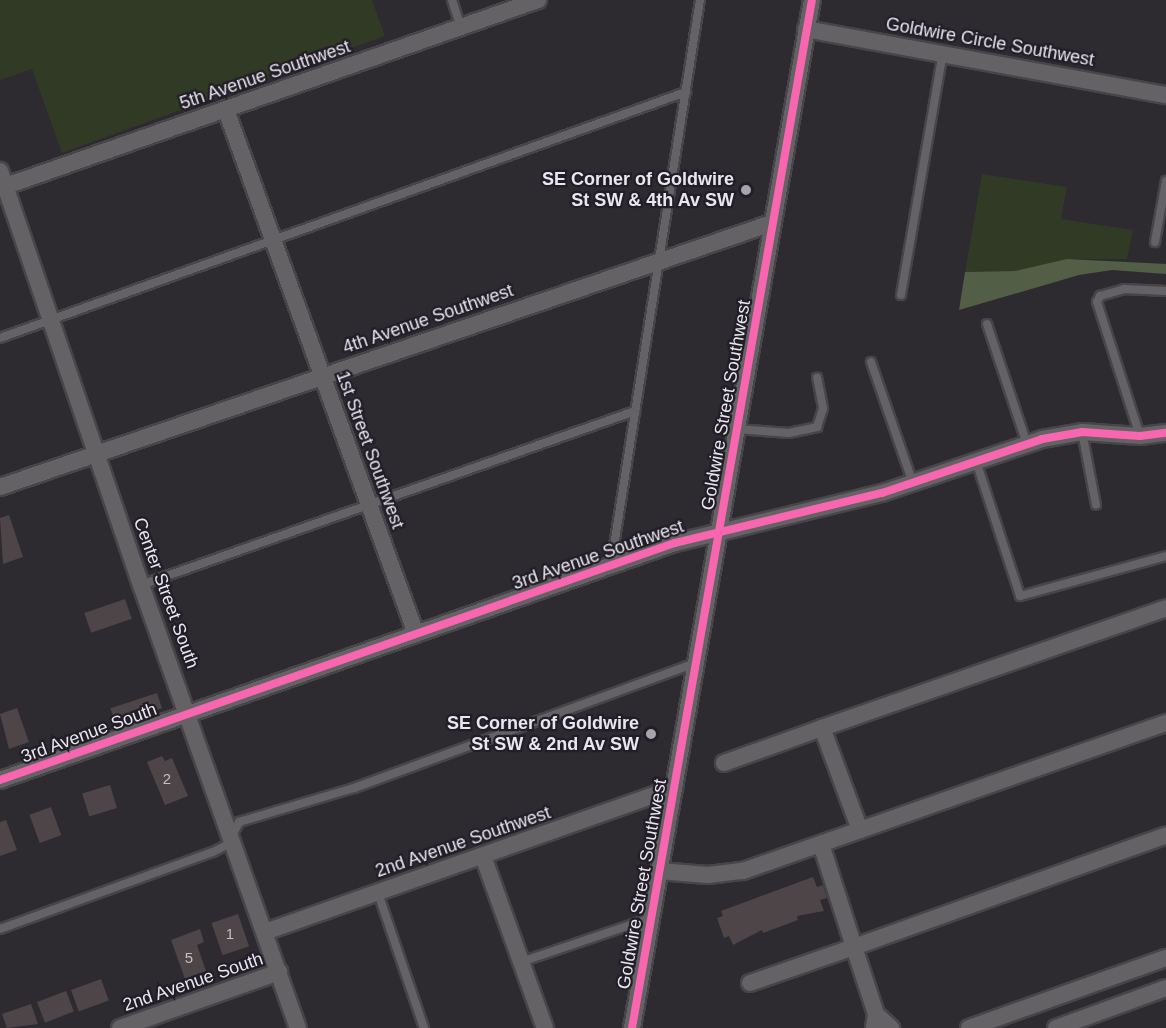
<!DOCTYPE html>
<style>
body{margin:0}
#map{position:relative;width:1166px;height:1028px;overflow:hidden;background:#2d2a30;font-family:Helvetica,sans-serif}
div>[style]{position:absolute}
.green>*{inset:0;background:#303a25}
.forest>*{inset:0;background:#525f46}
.building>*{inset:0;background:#4d4547;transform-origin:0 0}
.roads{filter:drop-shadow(2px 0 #47454a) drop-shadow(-2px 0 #47454a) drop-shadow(0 2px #47454a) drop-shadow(0 -2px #47454a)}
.service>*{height:8px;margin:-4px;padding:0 4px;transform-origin:4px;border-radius:4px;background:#656265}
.minor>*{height:16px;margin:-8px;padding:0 8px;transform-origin:8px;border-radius:8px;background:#656265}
.cycleway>*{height:8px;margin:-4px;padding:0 4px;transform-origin:4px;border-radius:4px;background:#f766af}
.dots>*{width:16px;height:16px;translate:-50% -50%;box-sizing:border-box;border:3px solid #221e28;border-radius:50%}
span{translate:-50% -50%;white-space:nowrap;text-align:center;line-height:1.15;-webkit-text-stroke:4.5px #221e28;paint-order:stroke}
.number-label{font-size:15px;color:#c2bec4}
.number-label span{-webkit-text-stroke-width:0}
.street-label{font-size:18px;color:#e9e6ed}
.poi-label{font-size:18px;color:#e9e6ed;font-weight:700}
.right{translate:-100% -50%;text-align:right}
</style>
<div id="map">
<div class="green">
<i style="clip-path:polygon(0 0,372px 0,385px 36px,62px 153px,32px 69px,0 80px)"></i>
<i style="clip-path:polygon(982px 174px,1067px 187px,1061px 219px,1133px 230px,1127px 259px,1067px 259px,1015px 271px,965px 272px)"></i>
</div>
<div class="forest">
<i style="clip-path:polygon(1067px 259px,1166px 264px,1166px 274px,1112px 270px,1079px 275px,959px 310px,965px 272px,1015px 271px)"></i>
</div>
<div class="building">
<i style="clip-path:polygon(9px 515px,23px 557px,3px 564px,0 518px)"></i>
<i style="left:125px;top:599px;width:21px;height:43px;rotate:71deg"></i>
<i style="left:157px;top:693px;width:16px;height:49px;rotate:72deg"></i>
<i style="clip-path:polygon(17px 708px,29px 742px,9px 749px,0 714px)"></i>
<i style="clip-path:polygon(162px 756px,165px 761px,172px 758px,188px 796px,165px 805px,147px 762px)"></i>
<i style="left:110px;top:785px;width:24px;height:29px;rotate:73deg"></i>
<i style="left:51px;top:807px;width:30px;height:23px;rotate:70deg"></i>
<i style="clip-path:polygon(6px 820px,17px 850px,0 856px,0 822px)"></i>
<i style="clip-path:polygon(813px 877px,817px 887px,823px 885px,827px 898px,820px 900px,824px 911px,797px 916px,798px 920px,763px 933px,762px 930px,733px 945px,729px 936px,724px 938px,717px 918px,723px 916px,721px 911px)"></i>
<i style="left:238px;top:914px;width:34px;height:28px;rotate:71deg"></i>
<i style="clip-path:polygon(200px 929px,204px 942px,197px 945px,206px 971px,185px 979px,171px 940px)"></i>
<i style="left:101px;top:979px;width:23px;height:32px;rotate:70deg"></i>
<i style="left:66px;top:991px;width:22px;height:31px;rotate:69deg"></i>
<i style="clip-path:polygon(31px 1004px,38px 1024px,7px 1028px,2px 1014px)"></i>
</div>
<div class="roads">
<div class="service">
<i style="left:452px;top:0;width:28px;rotate:72deg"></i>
<i style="left:1155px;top:242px;width:62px;rotate:-79.8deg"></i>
<i style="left:901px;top:295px;width:246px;rotate:-80.2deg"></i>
<i style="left:987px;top:324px;width:126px;rotate:71.6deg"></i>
<i style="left:0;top:338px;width:729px;rotate:-19.73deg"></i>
<i style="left:871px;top:362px;width:128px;rotate:70.9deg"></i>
<i style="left:737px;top:429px;width:52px;rotate:4.4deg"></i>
<i style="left:789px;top:433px;width:29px;rotate:-12deg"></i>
<i style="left:817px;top:427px;width:20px;rotate:-72deg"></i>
<i style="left:823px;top:408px;width:31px;rotate:-101deg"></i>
<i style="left:1082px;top:432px;width:74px;rotate:79.1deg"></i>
<i style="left:1140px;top:436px;width:141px;rotate:-107.8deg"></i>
<i style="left:1097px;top:302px;width:7px;rotate:-63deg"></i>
<i style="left:1100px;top:296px;width:25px;rotate:-16deg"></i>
<i style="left:1124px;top:289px;width:42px;rotate:2.7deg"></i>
<i style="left:976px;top:461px;width:142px;rotate:71.9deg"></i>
<i style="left:1020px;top:596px;width:151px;rotate:-15.3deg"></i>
<i style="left:611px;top:565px;width:572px;rotate:-81.05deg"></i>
<i style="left:141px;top:585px;width:524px;rotate:-19.4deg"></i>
<i style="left:378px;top:893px;width:143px;rotate:71.2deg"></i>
<i style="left:0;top:929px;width:226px;rotate:-19.9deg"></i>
<i style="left:213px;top:852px;width:16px;rotate:-27deg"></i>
<i style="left:227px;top:845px;width:26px;rotate:-62deg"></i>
<i style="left:239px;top:822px;width:120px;rotate:-16.5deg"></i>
<i style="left:354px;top:788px;width:364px;rotate:-20.1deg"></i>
<i style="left:521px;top:962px;width:137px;rotate:-18.7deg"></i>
</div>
<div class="minor">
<i style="left:806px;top:29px;width:366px;rotate:10.4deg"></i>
<i style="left:226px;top:110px;width:557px;rotate:70.07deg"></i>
<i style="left:0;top:171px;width:437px;rotate:71.2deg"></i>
<i style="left:141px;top:585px;width:470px;rotate:70.5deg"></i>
<i style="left:0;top:188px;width:570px;rotate:-19.26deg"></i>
<i style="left:0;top:487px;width:816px;rotate:-18.88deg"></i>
<i style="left:724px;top:763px;width:104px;rotate:-19.7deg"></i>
<i style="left:0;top:780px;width:715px;rotate:-19.35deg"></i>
<i style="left:675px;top:543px;width:213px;rotate:-13.6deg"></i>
<i style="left:882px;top:493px;width:169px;rotate:-18.6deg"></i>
<i style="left:1042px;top:439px;width:41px;rotate:-9.9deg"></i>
<i style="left:1082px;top:432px;width:58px;rotate:3.9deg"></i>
<i style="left:1140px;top:436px;width:26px;rotate:-7deg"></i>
<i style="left:860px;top:830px;width:109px;rotate:-110.4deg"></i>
<i style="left:822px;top:728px;width:364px;rotate:-19.2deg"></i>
<i style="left:821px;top:844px;width:108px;rotate:72.2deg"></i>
<i style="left:854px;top:947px;width:331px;rotate:-19.7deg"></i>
<i style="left:483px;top:856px;width:183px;rotate:70.2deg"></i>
<i style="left:659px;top:871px;width:49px;rotate:4.7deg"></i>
<i style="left:708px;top:875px;width:35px;rotate:-7deg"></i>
<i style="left:743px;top:871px;width:448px;rotate:-19.3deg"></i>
<i style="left:265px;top:932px;width:434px;rotate:-19.4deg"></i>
<i style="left:750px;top:983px;width:110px;rotate:-19.1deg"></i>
<i style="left:854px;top:947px;width:71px;rotate:71.8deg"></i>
<i style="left:120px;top:1028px;width:169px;rotate:-19.4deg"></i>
<i style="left:632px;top:1028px;width:1044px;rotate:-80.07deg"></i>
<i style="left:874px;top:1028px;width:14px;rotate:-82deg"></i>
<i style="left:876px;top:1014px;width:21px;rotate:43deg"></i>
<i style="left:969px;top:1028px;width:209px;rotate:-19.6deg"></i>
<i style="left:1056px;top:1028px;width:117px;rotate:-20deg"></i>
</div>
</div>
<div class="cycleway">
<i style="left:0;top:780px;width:715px;rotate:-19.35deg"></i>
<i style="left:675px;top:543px;width:213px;rotate:-13.6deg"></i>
<i style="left:882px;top:493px;width:169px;rotate:-18.6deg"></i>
<i style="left:1042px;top:439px;width:41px;rotate:-9.9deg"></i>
<i style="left:1082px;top:432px;width:58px;rotate:3.9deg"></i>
<i style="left:1140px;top:436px;width:26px;rotate:-7deg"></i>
<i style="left:632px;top:1028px;width:1044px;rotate:-80.07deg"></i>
</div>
<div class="dots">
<i style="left:746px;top:190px;background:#a7a4ab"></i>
<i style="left:651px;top:734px;background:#a7a4ab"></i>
</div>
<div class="number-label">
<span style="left:167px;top:779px">2</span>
<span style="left:230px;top:934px">1</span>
<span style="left:189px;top:958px">5</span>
</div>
<div class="street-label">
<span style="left:990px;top:42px;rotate:10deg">Goldwire Circle Southwest</span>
<span style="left:265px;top:75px;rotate:-19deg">5th Avenue Southwest</span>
<span style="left:428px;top:319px;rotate:-19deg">4th Avenue Southwest</span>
<span style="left:726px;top:405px;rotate:-80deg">Goldwire Street Southwest</span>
<span style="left:370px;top:450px;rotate:70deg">1st Street Southwest</span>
<span style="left:598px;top:555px;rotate:-19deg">3rd Avenue Southwest</span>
<span style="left:166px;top:593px;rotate:70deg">Center Street South</span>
<span style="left:89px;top:733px;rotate:-20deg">3rd Avenue South</span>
<span style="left:463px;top:842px;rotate:-19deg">2nd Avenue Southwest</span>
<span style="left:642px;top:884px;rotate:-80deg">Goldwire Street Southwest</span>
<span style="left:193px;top:982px;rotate:-19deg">2nd Avenue South</span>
</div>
<div class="poi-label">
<span class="right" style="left:734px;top:190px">SE Corner of Goldwire<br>St SW &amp; 4th Av SW</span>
<span class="right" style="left:639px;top:734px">SE Corner of Goldwire<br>St SW &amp; 2nd Av SW</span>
</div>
</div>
